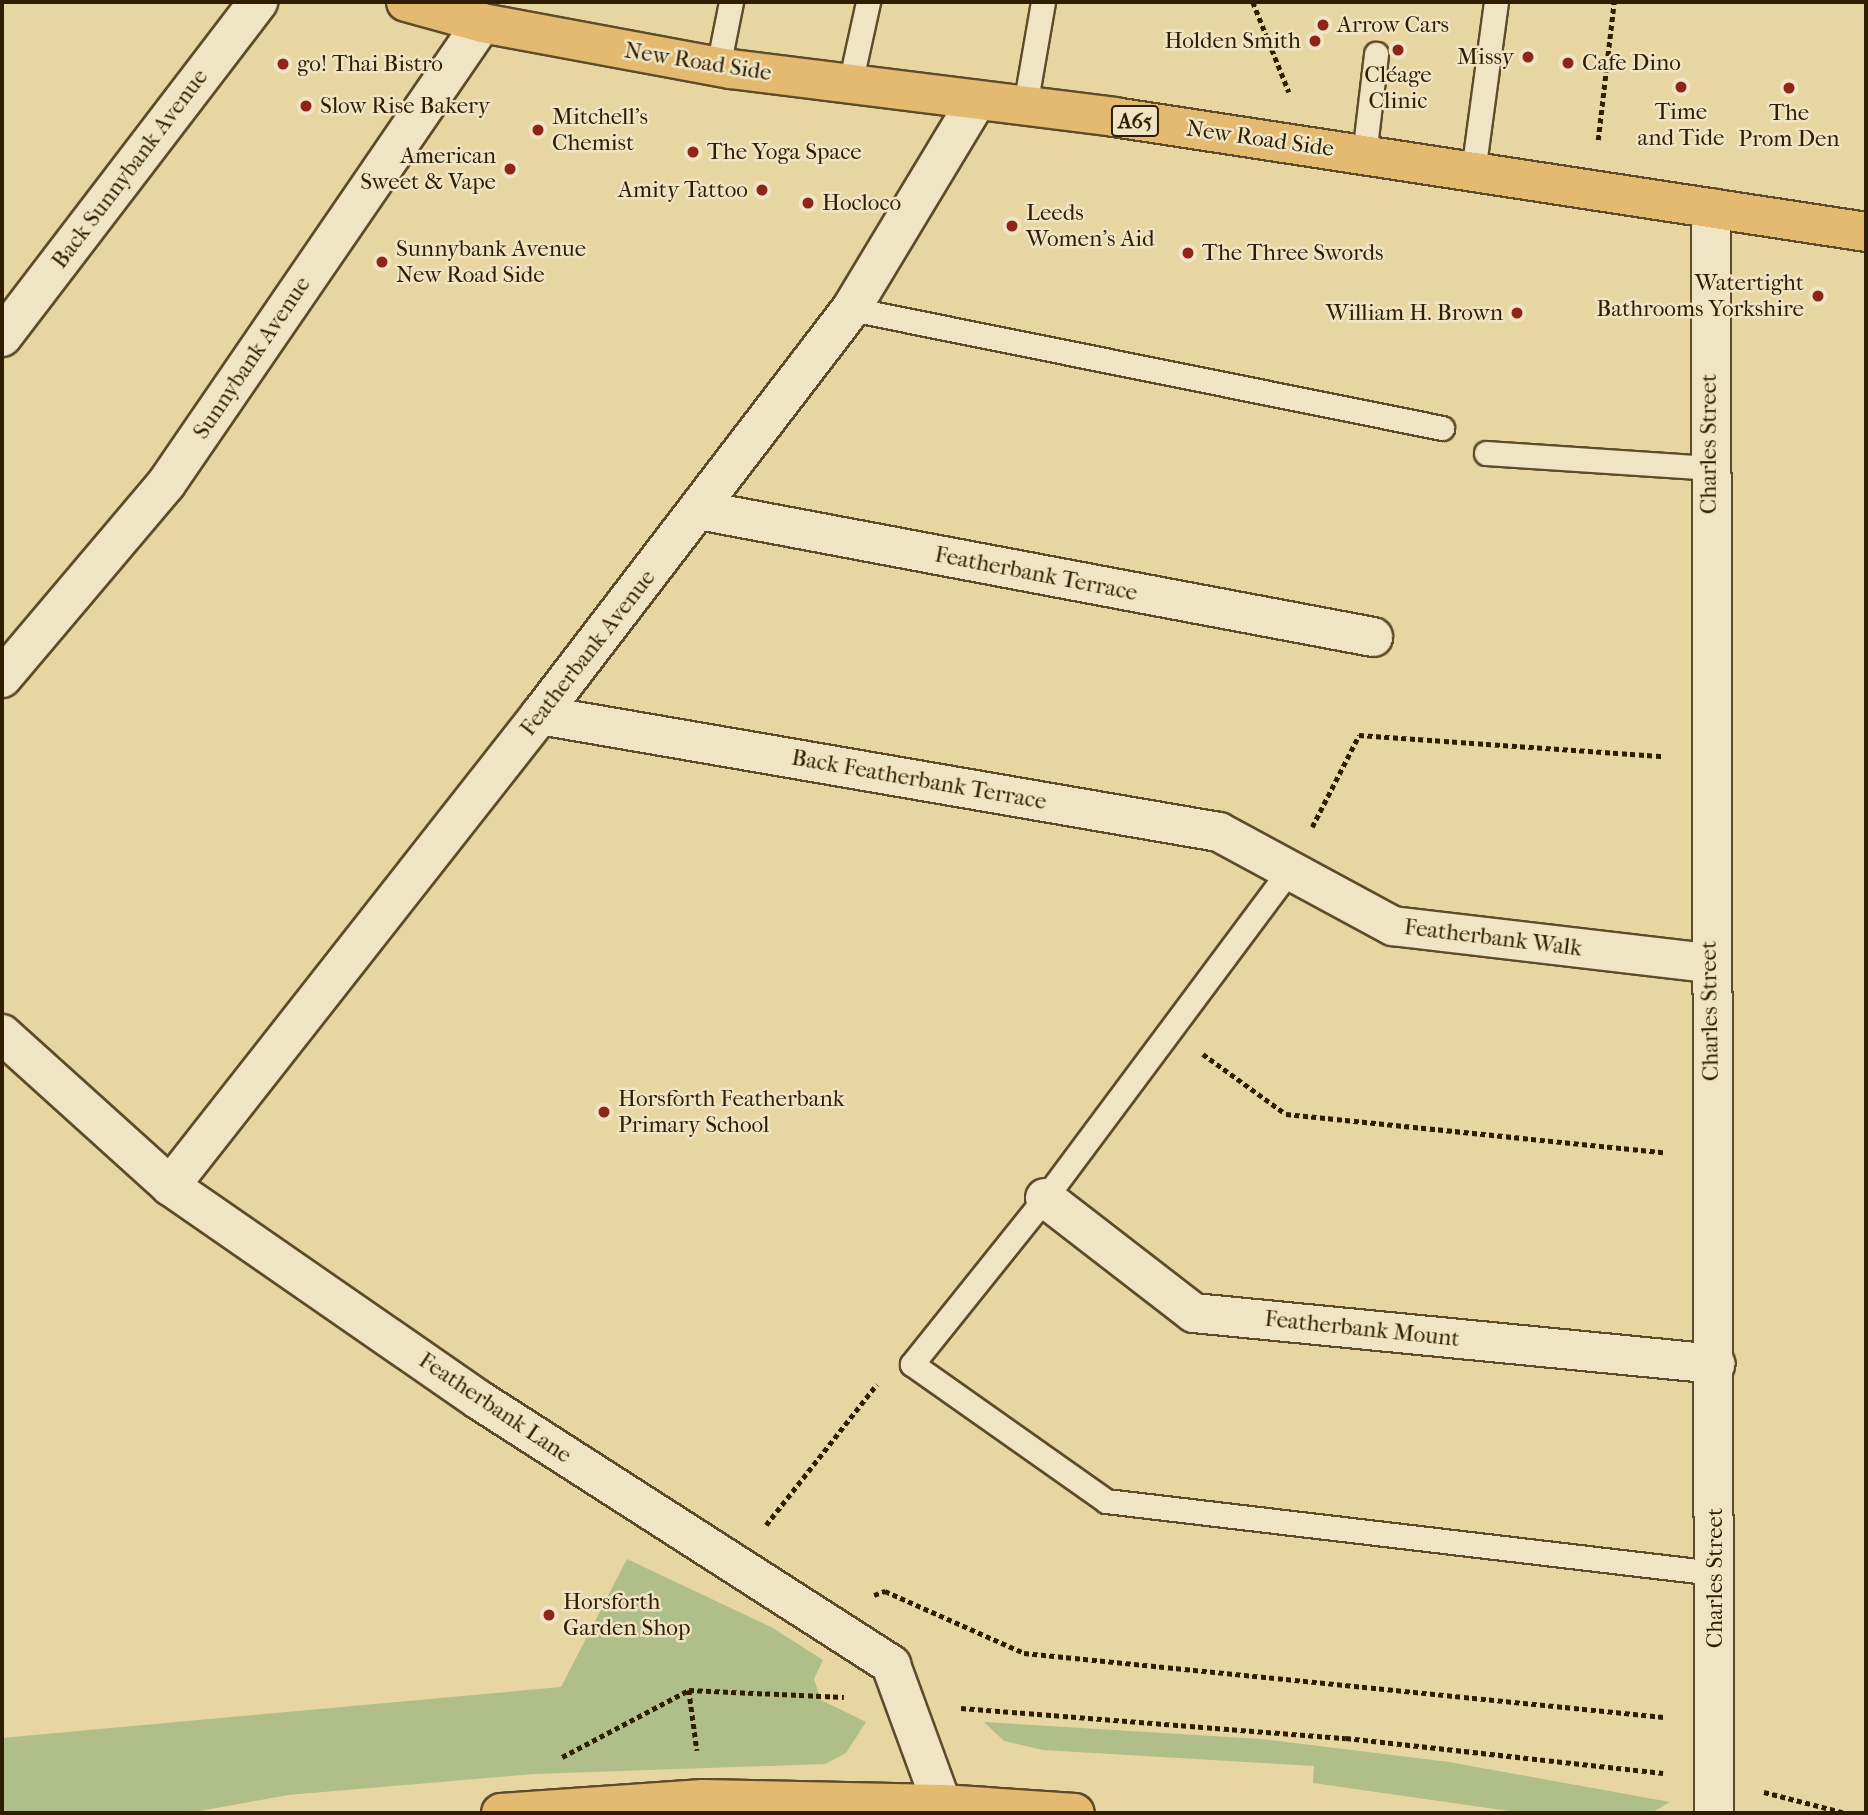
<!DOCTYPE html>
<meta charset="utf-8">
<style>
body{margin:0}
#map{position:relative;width:1868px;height:1815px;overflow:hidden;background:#e7d5a2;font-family:"IM FELL French Canon",serif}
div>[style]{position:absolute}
.green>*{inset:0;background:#b0be89}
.path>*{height:4.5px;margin-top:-2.25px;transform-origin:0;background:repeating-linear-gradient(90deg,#2f1d01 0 5px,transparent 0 8.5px)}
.roads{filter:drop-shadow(2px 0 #5d4b29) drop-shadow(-2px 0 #5d4b29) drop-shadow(0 2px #5d4b29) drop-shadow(0 -2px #5d4b29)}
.service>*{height:23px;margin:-11.5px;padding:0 11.5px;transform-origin:11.5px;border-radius:11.5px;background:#efe4c3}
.minor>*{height:38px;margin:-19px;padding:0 19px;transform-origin:19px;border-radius:19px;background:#efe4c3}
.primary>*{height:38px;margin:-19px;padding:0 19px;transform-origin:19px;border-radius:19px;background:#e4ba71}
.trunk>*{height:38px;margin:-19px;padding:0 19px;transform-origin:19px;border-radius:19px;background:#e4ba71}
.dots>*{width:19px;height:19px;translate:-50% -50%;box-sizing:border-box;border:4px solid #efe4c3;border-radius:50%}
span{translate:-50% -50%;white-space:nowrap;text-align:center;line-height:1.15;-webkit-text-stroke:5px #efe4c3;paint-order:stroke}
.shield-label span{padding:2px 5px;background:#efe4c3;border:2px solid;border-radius:5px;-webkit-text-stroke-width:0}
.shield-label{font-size:21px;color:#2f1d01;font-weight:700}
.poi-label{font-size:23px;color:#2f1d01}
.left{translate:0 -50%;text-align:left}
.right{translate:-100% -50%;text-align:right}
.street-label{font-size:23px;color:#2f1d01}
.frame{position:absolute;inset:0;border:4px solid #2f1d01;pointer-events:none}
</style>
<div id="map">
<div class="green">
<i style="clip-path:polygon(627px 1559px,771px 1627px,823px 1660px,814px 1679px,821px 1700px,866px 1722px,846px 1753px,825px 1764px,534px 1774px,288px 1795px,189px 1813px,2px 1813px,2px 1738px,561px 1687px)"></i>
<i style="clip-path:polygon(984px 1722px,1261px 1739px,1449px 1762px,1670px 1802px,1651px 1813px,1523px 1813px,1313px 1783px,1314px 1766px,1043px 1750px,1004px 1741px)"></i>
</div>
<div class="path">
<i style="left:1253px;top:2px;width:97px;rotate:68.2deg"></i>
<i style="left:1598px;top:140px;width:139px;rotate:-83.4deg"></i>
<i style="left:1312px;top:827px;width:103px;rotate:-62.9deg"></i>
<i style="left:1359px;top:735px;width:305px;rotate:4deg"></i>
<i style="left:1203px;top:1054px;width:102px;rotate:35.9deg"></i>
<i style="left:1286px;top:1114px;width:379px;rotate:5.8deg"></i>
<i style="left:766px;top:1525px;width:179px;rotate:-51.8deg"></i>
<i style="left:874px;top:1595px;width:12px;rotate:-20deg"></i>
<i style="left:885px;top:1591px;width:152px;rotate:24deg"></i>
<i style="left:1024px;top:1653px;width:643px;rotate:5.71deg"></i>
<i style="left:689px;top:1690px;width:61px;rotate:82.4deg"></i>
<i style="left:961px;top:1708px;width:386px;rotate:4.5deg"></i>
<i style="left:1346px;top:1738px;width:319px;rotate:6.3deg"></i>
<i style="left:562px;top:1757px;width:144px;rotate:-27.8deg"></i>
<i style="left:689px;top:1690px;width:155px;rotate:2.6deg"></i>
<i style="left:1764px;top:1792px;width:85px;rotate:14.4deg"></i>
</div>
<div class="roads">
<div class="service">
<i style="left:718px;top:67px;width:66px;rotate:-78.7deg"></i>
<i style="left:850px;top:84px;width:84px;rotate:-77.6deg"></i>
<i style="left:1025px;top:106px;width:106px;rotate:-80.2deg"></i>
<i style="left:1364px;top:155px;width:102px;rotate:-83.2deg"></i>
<i style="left:1473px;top:172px;width:172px;rotate:-82.3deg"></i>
<i style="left:851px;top:309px;width:603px;rotate:11.38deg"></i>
<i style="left:1486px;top:453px;width:224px;rotate:3.8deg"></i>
<i style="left:1291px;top:868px;width:412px;rotate:126.7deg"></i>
<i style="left:1045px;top:1198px;width:213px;rotate:128.7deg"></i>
<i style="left:912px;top:1364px;width:237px;rotate:35.2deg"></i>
<i style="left:1106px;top:1501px;width:612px;rotate:6.75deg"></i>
</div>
<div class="minor">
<i style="left:1711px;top:208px;width:1605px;rotate:89.89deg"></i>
<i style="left:2px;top:337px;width:422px;rotate:-52.6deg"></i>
<i style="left:699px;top:510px;width:686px;rotate:10.67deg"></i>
<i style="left:2px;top:678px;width:254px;rotate:-49.8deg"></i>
<i style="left:166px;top:484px;width:559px;rotate:-55.57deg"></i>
<i style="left:540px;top:715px;width:689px;rotate:9.78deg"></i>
<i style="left:1219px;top:832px;width:198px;rotate:28.4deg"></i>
<i style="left:1393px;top:926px;width:318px;rotate:6.7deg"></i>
<i style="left:2px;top:1034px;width:227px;rotate:42.1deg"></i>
<i style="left:170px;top:1186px;width:376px;rotate:34.7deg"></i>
<i style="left:479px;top:1400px;width:490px;rotate:32.7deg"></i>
<i style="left:891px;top:1665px;width:148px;rotate:69.9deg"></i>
<i style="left:170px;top:1186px;width:599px;rotate:-51.85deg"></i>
<i style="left:540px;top:715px;width:511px;rotate:-52.55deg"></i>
<i style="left:851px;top:309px;width:244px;rotate:-58.9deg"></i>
<i style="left:1045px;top:1198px;width:188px;rotate:37.7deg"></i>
<i style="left:1194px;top:1313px;width:524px;rotate:5.58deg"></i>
</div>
<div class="primary">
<i style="left:406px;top:2px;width:79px;rotate:15.4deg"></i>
<i style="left:482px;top:23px;width:253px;rotate:10.5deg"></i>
<i style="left:731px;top:69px;width:386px;rotate:7.1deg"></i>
<i style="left:1114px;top:117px;width:761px;rotate:8.69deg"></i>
</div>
<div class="trunk">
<i style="left:501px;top:1813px;width:202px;rotate:-4deg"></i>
<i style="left:703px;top:1799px;width:239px;rotate:1.2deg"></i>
<i style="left:942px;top:1804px;width:133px;rotate:3.9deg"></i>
</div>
</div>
<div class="dots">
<i style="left:1323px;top:25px;background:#8f2418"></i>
<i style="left:1315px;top:41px;background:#8f2418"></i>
<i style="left:1398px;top:50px;background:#8f2418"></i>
<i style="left:1528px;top:57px;background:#8f2418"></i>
<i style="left:1568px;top:63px;background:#8f2418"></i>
<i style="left:283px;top:64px;background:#8f2418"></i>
<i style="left:1681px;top:87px;background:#8f2418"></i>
<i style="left:1789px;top:88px;background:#8f2418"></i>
<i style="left:306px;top:106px;background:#8f2418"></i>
<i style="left:538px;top:130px;background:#8f2418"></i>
<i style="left:693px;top:152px;background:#8f2418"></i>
<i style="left:510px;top:169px;background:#8f2418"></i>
<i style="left:762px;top:190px;background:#8f2418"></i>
<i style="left:808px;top:203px;background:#8f2418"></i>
<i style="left:1012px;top:226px;background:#8f2418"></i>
<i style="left:1188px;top:253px;background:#8f2418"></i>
<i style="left:382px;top:262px;background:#8f2418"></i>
<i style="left:1818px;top:296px;background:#8f2418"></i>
<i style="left:1517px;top:313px;background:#8f2418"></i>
<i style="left:604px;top:1112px;background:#8f2418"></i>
<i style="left:549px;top:1615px;background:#8f2418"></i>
</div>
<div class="shield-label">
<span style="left:1135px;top:121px">A65</span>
</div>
<div class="poi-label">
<span class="left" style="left:1337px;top:25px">Arrow Cars</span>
<span class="right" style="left:1301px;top:41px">Holden Smith</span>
<span class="right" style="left:1514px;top:57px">Missy</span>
<span class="left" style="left:1582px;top:63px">Cafe Dino</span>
<span class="left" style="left:297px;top:64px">go! Thai Bistro</span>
<span style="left:1398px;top:88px">Cléage<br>Clinic</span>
<span class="left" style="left:320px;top:106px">Slow Rise Bakery</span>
<span style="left:1681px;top:125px">Time<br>and Tide</span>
<span style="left:1789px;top:126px">The<br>Prom Den</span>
<span class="left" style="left:552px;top:130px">Mitchell's<br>Chemist</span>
<span class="left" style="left:707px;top:152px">The Yoga Space</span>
<span class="right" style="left:496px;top:169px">American<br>Sweet &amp; Vape</span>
<span class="right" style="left:748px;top:190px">Amity Tattoo</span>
<span class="left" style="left:822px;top:203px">Hocloco</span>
<span class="left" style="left:1026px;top:226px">Leeds<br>Women's Aid</span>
<span class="left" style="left:396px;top:262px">Sunnybank Avenue<br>New Road Side</span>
<span class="left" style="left:1202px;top:253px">The Three Swords</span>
<span class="right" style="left:1804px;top:296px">Watertight<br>Bathrooms Yorkshire</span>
<span class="right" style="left:1503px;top:313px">William H. Brown</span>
<span class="left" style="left:618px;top:1112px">Horsforth Featherbank<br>Primary School</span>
<span class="left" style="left:563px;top:1615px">Horsforth<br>Garden Shop</span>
</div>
<div class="street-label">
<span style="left:698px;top:62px;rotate:9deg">New Road Side</span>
<span style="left:1260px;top:139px;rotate:8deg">New Road Side</span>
<span style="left:130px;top:169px;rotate:-53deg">Back Sunnybank Avenue</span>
<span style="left:252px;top:358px;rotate:-56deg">Sunnybank Avenue</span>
<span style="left:1709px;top:444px;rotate:-90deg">Charles Street</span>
<span style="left:1036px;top:574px;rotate:11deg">Featherbank Terrace</span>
<span style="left:588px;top:653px;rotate:-52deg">Featherbank Avenue</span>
<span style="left:919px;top:780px;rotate:10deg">Back Featherbank Terrace</span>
<span style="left:1493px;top:938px;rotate:7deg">Featherbank Walk</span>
<span style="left:1710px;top:1011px;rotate:-91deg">Charles Street</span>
<span style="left:1362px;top:1329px;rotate:6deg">Featherbank Mount</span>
<span style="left:495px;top:1408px;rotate:34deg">Featherbank Lane</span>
<span style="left:1715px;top:1578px;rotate:-90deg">Charles Street</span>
</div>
<div class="frame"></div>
</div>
